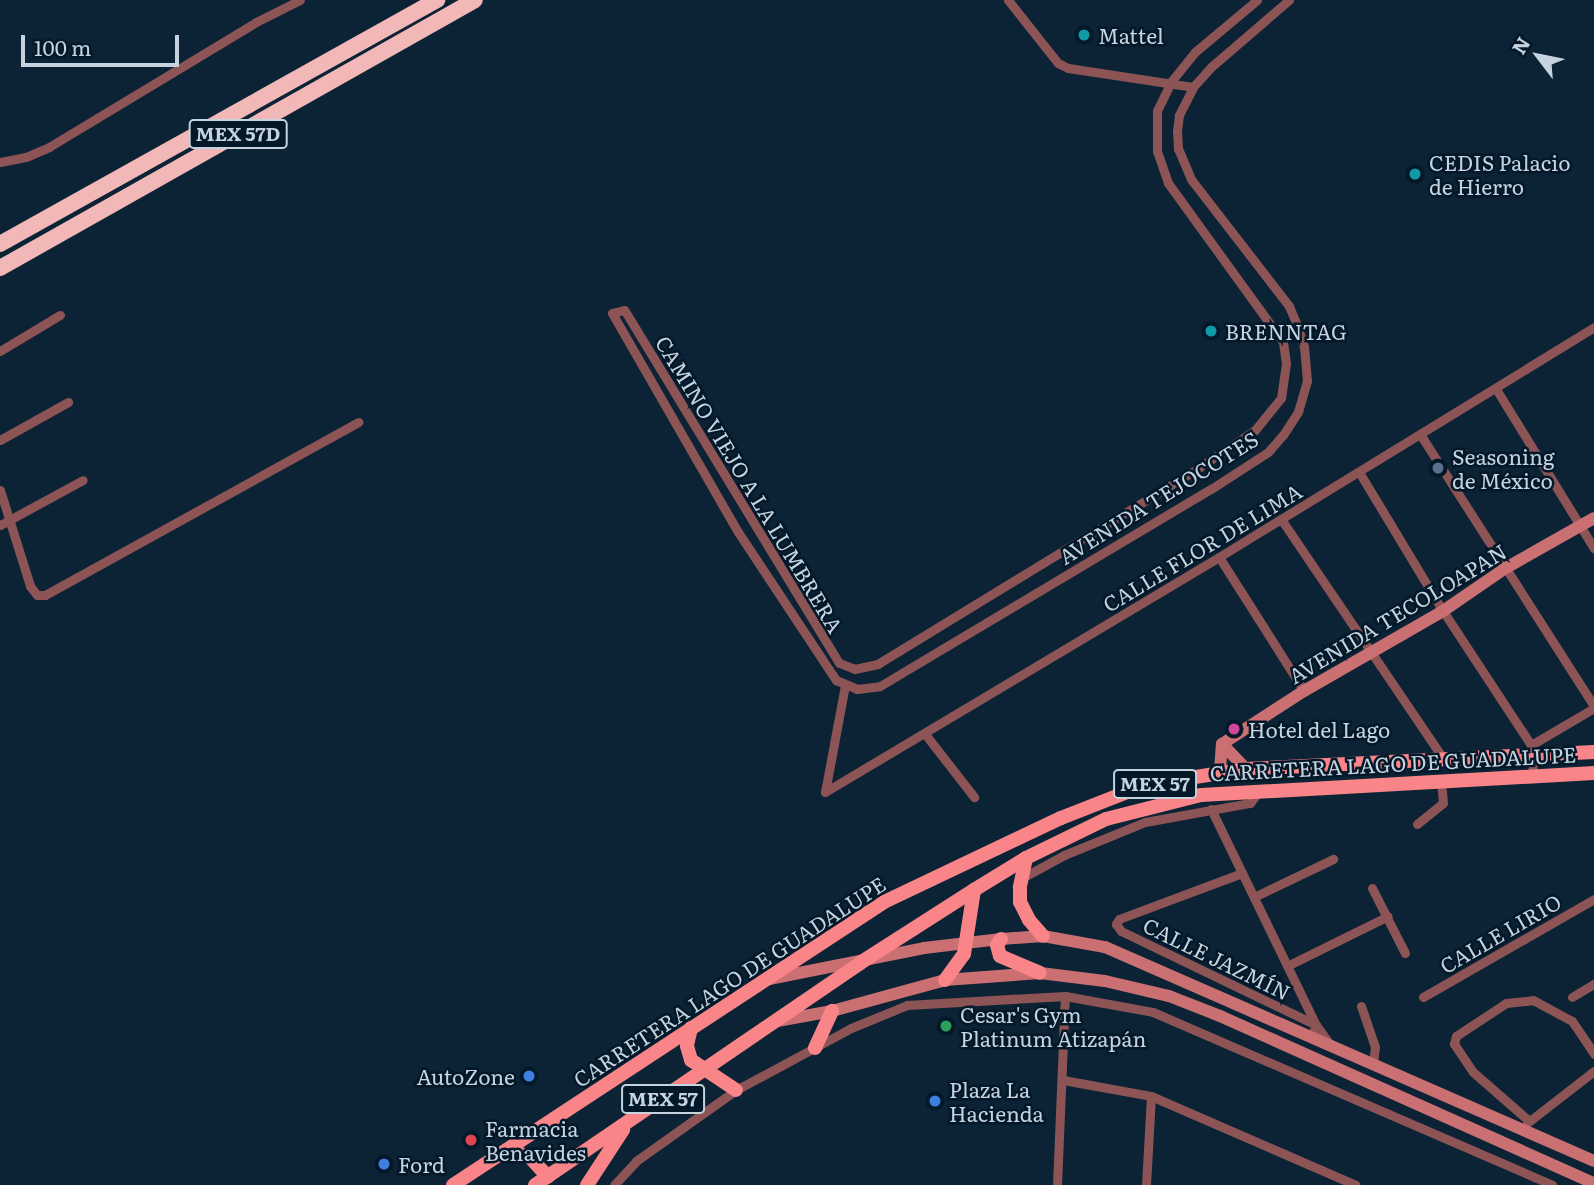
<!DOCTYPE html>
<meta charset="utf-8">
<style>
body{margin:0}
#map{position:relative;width:1594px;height:1185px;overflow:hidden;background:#0c2335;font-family:Literata,serif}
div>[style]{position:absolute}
.street>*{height:9px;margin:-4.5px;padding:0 4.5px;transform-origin:4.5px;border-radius:4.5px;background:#8d5455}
.secondary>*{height:12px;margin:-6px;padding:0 6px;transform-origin:6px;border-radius:6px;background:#ca7072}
.primary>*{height:14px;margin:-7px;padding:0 7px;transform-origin:7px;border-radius:7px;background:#f98588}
.highway>*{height:16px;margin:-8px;padding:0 8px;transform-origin:8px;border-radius:8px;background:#f1b8b7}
.dots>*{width:19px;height:19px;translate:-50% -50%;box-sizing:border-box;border:4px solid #03192a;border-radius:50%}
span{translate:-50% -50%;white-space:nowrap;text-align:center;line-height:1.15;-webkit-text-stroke:5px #03192a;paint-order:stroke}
.shield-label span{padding:2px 5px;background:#03192a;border:2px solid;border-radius:5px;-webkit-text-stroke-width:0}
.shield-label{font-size:19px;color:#c6d3df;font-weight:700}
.poi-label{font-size:21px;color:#c6d3df}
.left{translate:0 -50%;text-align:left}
.right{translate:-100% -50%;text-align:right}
.street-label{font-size:21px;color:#c6d3df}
.north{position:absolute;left:1503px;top:21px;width:70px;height:70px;-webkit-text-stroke:5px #03192a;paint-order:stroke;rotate:302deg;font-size:19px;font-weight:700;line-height:28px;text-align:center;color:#c6d3df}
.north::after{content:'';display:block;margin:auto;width:24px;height:32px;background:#c6d3df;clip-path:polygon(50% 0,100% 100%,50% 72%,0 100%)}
.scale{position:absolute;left:21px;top:35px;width:158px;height:32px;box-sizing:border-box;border:4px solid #c6d3df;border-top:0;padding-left:9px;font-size:21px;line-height:24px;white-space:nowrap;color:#c6d3df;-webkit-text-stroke:5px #03192a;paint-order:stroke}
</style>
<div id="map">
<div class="street">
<i style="left:1008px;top:0;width:80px;rotate:51.6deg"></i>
<i style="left:1058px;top:63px;width:11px;rotate:27deg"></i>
<i style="left:1068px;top:68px;width:126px;rotate:8.6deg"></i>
<i style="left:1257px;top:0;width:81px;rotate:140deg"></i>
<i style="left:1195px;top:52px;width:38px;rotate:129deg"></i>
<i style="left:1171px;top:82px;width:32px;rotate:116deg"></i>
<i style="left:1157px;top:111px;width:40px;rotate:90deg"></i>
<i style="left:1157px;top:151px;width:34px;rotate:71deg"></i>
<i style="left:1168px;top:183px;width:196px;rotate:54.1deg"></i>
<i style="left:1283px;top:342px;width:21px;rotate:82deg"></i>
<i style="left:1286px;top:363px;width:35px;rotate:98deg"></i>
<i style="left:1281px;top:398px;width:41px;rotate:129.1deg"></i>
<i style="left:1255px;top:430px;width:70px;rotate:146.1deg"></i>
<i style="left:1197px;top:469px;width:374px;rotate:148.6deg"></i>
<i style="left:878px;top:664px;width:24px;rotate:168deg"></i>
<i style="left:855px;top:669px;width:17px;rotate:-159deg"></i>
<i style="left:839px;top:663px;width:413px;rotate:-121.3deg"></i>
<i style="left:624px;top:310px;width:12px;rotate:166deg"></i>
<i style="left:612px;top:313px;width:253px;rotate:60.1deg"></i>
<i style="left:738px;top:532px;width:178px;rotate:56.5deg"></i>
<i style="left:836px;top:680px;width:23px;rotate:23deg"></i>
<i style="left:857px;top:689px;width:23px;rotate:-7deg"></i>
<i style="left:880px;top:686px;width:385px;rotate:-30.8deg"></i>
<i style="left:1211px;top:489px;width:68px;rotate:-33deg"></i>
<i style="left:1268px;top:452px;width:23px;rotate:-49deg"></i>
<i style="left:1283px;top:435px;width:27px;rotate:-57deg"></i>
<i style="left:1298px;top:412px;width:32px;rotate:-74deg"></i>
<i style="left:1307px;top:381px;width:34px;rotate:-95deg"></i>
<i style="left:1304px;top:347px;width:23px;rotate:-108deg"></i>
<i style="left:1297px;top:325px;width:21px;rotate:-113deg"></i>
<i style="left:1289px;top:306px;width:160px;rotate:-127.7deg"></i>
<i style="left:1191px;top:179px;width:33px;rotate:-113deg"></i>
<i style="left:1178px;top:149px;width:18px;rotate:-93deg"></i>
<i style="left:1177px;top:131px;width:16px;rotate:-83deg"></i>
<i style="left:1179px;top:115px;width:31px;rotate:-63deg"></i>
<i style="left:1193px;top:87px;width:27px;rotate:-48deg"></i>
<i style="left:1211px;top:67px;width:103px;rotate:-40.7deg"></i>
<i style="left:0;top:162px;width:26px;rotate:-11deg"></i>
<i style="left:26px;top:157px;width:25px;rotate:-23deg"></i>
<i style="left:49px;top:147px;width:242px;rotate:-31.1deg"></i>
<i style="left:256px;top:22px;width:49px;rotate:-26.6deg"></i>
<i style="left:0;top:351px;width:70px;rotate:-31deg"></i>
<i style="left:1496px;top:389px;width:187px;rotate:58.4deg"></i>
<i style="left:1420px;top:434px;width:323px;rotate:57.4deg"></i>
<i style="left:0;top:440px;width:78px;rotate:-29.2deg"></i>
<i style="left:1359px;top:472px;width:162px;rotate:58.9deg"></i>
<i style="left:1443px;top:611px;width:160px;rotate:56.7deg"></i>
<i style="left:1531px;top:745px;width:30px;rotate:86deg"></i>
<i style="left:0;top:490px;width:101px;rotate:72.6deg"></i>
<i style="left:30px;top:586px;width:11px;rotate:52deg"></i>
<i style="left:37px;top:595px;width:8px"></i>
<i style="left:45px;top:595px;width:358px;rotate:-28.9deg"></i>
<i style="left:1281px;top:519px;width:289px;rotate:55.9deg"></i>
<i style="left:0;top:525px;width:94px;rotate:-28.5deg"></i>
<i style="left:1219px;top:557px;width:159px;rotate:57.6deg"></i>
<i style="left:925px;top:734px;width:80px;rotate:52.1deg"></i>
<i style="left:1531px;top:745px;width:73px;rotate:-30.4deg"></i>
<i style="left:825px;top:792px;width:459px;rotate:-30.8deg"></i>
<i style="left:1219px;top:557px;width:440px;rotate:-31.5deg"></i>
<i style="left:825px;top:792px;width:109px;rotate:-79.4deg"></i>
<i style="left:1211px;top:809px;width:240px;rotate:64.1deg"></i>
<i style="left:1316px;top:1025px;width:22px;rotate:54deg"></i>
<i style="left:1417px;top:824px;width:33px;rotate:-39deg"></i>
<i style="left:1443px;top:803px;width:22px;rotate:-95deg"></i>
<i style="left:1242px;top:873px;width:131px;rotate:159.5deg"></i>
<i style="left:1119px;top:919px;width:6px;rotate:121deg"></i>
<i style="left:1116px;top:924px;width:9px;rotate:54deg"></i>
<i style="left:1121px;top:931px;width:216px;rotate:25.7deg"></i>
<i style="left:1316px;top:1025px;width:11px;rotate:112deg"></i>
<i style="left:1022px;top:878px;width:48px;rotate:-28.7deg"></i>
<i style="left:1064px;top:855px;width:87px;rotate:-22.2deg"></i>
<i style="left:1145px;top:822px;width:107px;rotate:-10.3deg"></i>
<i style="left:1250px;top:803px;width:10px;rotate:-53deg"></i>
<i style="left:1256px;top:795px;width:4px;rotate:-104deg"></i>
<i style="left:1372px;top:888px;width:73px;rotate:63.1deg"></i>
<i style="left:1254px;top:897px;width:88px;rotate:-25.7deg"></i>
<i style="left:1289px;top:965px;width:110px;rotate:-26.3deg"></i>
<i style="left:1423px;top:997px;width:197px;rotate:-29.8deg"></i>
<i style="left:1572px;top:997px;width:26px;rotate:-31deg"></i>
<i style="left:1361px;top:1006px;width:43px;rotate:71.1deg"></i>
<i style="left:1375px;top:1047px;width:16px;rotate:97deg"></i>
<i style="left:1063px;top:1080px;width:89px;rotate:10.3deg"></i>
<i style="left:1151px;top:1096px;width:223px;rotate:23.5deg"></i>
<i style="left:1528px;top:1120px;width:73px;rotate:-138.9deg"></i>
<i style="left:1473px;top:1072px;width:34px;rotate:-124deg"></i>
<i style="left:1454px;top:1044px;width:8px;rotate:-76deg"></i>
<i style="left:1456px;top:1036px;width:60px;rotate:-33.4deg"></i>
<i style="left:1506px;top:1003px;width:27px;rotate:-6deg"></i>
<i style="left:1533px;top:1000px;width:44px;rotate:28.3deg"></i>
<i style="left:1572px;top:1021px;width:40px;rotate:56deg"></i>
<i style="left:1527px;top:1123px;width:85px;rotate:-37.8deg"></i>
<i style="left:614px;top:1185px;width:33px;rotate:-47deg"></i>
<i style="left:636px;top:1161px;width:123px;rotate:-35.4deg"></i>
<i style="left:736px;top:1090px;width:131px;rotate:-28.3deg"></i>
<i style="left:851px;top:1028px;width:61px;rotate:-22.3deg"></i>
<i style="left:907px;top:1005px;width:158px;rotate:-3.3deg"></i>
<i style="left:1065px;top:996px;width:89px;rotate:10.3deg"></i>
<i style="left:1153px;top:1012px;width:435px;rotate:23.4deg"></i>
<i style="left:1057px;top:1185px;width:189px;rotate:-87.6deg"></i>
<i style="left:1146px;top:1185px;width:89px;rotate:-86.8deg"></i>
</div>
<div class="secondary">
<i style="left:1222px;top:744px;width:98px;rotate:-32.9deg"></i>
<i style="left:1304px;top:691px;width:160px;rotate:-29.9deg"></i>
<i style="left:1443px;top:611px;width:74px;rotate:-34.5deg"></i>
<i style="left:1504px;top:569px;width:103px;rotate:-29.5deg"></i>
<i style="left:1222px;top:744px;width:35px;rotate:46deg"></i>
<i style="left:1220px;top:771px;width:27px;rotate:-86deg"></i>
<i style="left:769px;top:979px;width:158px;rotate:-11.3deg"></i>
<i style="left:924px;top:948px;width:78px;rotate:-6.7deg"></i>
<i style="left:1001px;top:939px;width:42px;rotate:-4.1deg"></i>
<i style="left:1043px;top:936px;width:63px;rotate:10.1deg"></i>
<i style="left:1105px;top:947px;width:534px;rotate:23.64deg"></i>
<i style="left:777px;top:1021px;width:56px;rotate:-10.3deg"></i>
<i style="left:832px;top:1011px;width:117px;rotate:-15.3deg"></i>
<i style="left:945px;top:980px;width:95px;rotate:-4.2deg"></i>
<i style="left:1040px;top:973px;width:65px;rotate:7deg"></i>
<i style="left:1105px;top:981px;width:66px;rotate:13.2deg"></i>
<i style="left:1169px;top:996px;width:55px;rotate:21.4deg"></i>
<i style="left:1220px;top:1016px;width:410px;rotate:24.1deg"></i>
</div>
<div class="primary">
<i style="left:1026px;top:858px;width:30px;rotate:102deg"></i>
<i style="left:1020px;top:887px;width:15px;rotate:90deg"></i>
<i style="left:1020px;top:902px;width:20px;rotate:63deg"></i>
<i style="left:1029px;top:920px;width:21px;rotate:49deg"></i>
<i style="left:1001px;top:939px;width:7px;rotate:124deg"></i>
<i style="left:997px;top:945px;width:11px;rotate:75deg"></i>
<i style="left:1000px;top:956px;width:43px;rotate:23deg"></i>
<i style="left:945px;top:980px;width:32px;rotate:-54deg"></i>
<i style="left:964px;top:954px;width:65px;rotate:-81.1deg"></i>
<i style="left:691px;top:1028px;width:18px;rotate:103deg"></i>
<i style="left:687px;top:1046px;width:15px;rotate:74deg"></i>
<i style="left:691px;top:1060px;width:54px;rotate:33.7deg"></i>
<i style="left:815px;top:1048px;width:41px;rotate:-65.3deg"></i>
<i style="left:506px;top:1151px;width:24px;rotate:12deg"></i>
<i style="left:529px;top:1156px;width:28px;rotate:48deg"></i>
<i style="left:453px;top:1185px;width:516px;rotate:-33.29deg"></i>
<i style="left:884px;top:902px;width:196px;rotate:-25.4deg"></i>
<i style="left:1061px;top:818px;width:76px;rotate:-21.5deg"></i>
<i style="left:1132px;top:790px;width:26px;rotate:-16deg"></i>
<i style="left:1157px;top:783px;width:90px;rotate:-8.9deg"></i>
<i style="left:1246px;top:769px;width:348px;rotate:-2.8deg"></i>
<i style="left:535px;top:1185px;width:394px;rotate:-34.3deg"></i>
<i style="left:860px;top:963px;width:135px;rotate:-32.6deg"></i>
<i style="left:974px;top:890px;width:61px;rotate:-31.6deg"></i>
<i style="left:1026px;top:858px;width:89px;rotate:-26deg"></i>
<i style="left:1106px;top:819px;width:98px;rotate:-14.2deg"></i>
<i style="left:1201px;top:795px;width:394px;rotate:-3.2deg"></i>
<i style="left:587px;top:1185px;width:66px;rotate:-56.8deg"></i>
</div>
<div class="highway">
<i style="left:0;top:244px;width:501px;rotate:-29.18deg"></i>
<i style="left:0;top:268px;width:545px;rotate:-29.43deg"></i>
</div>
<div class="dots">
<i style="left:1084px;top:35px;background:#0f9aa8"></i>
<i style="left:1415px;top:174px;background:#0f9aa8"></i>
<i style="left:1211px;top:331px;background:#0f9aa8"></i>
<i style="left:1438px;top:468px;background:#5c6f8a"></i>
<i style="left:1234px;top:729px;background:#d1479c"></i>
<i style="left:946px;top:1026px;background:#2e9e5b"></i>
<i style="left:529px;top:1076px;background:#3f7fe0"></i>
<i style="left:935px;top:1101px;background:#3f7fe0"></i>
<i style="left:471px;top:1140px;background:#e0444e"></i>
<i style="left:384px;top:1164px;background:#3f7fe0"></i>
</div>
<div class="shield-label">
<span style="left:238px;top:134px">MEX 57D</span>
<span style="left:1155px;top:784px">MEX 57</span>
<span style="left:663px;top:1099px">MEX 57</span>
</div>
<div class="poi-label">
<span class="left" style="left:1098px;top:35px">Mattel</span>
<span class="left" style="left:1429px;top:174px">CEDIS Palacio<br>de Hierro</span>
<span class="left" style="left:1225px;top:331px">BRENNTAG</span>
<span class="left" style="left:1452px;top:468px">Seasoning<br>de México</span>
<span class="left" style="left:1248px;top:729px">Hotel del Lago</span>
<span class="left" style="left:960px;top:1026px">Cesar's Gym<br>Platinum Atizapán</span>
<span class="right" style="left:515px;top:1076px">AutoZone</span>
<span class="left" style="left:949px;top:1101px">Plaza La<br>Hacienda</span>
<span class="left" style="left:485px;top:1140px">Farmacia<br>Benavides</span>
<span class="left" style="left:398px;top:1164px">Ford</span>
</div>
<div class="street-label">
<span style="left:750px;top:484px;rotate:59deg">CAMINO VIEJO A LA LUMBRERA</span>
<span style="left:1158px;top:497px;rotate:-32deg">AVENIDA TEJOCOTES</span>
<span style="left:1202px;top:547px;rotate:-31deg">CALLE FLOR DE LIMA</span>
<span style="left:1397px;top:613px;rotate:-31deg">AVENIDA TECOLOAPAN</span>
<span style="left:1393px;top:763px;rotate:-3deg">CARRETERA LAGO DE GUADALUPE</span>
<span style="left:1500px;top:933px;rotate:-30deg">CALLE LIRIO</span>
<span style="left:1217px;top:958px;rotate:26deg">CALLE JAZMÍN</span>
<span style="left:729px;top:981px;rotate:-33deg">CARRETERA LAGO DE GUADALUPE</span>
</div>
<div class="north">N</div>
<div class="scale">100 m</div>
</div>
